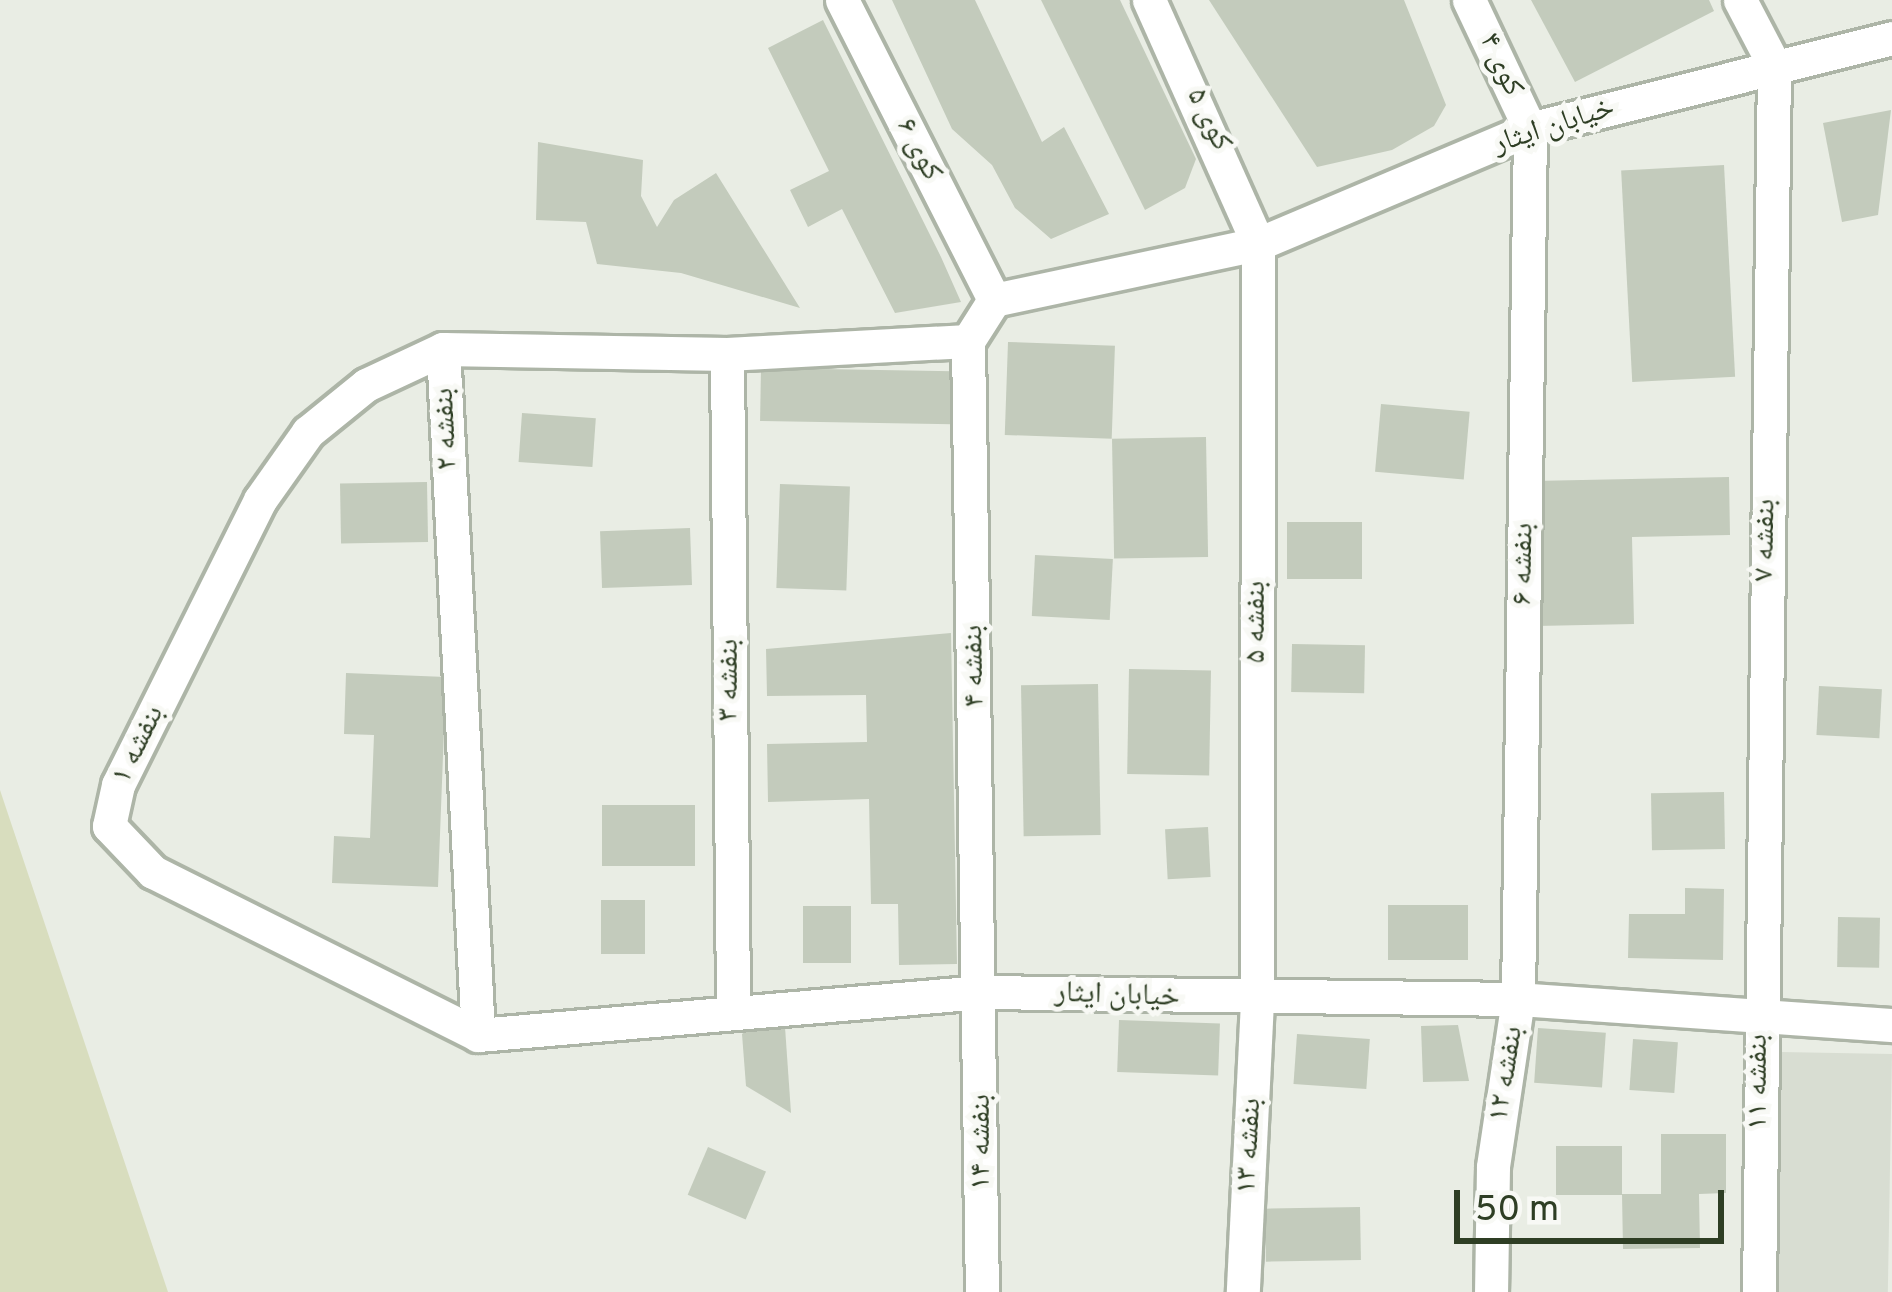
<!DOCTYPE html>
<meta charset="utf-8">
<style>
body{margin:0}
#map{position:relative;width:1892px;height:1292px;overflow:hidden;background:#e9ede4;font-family:Overpass,"Noto Naskh Arabic",sans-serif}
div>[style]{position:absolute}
.built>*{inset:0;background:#d8ddd2;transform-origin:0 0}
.green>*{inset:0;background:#d8ddbe}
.building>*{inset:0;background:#c3cbbc;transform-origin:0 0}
.roads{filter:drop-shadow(3px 0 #adb5a7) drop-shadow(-3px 0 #adb5a7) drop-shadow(0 3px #adb5a7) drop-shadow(0 -3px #adb5a7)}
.minor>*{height:33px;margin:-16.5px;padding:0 16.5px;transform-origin:16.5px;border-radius:16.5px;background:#fff}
span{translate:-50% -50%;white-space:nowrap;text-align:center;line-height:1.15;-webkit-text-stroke:10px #f8f9f5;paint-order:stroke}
.street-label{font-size:30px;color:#2e3e24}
.scale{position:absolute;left:1454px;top:1190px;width:270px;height:54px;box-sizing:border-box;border:6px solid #2e3e24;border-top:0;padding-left:15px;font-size:36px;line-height:42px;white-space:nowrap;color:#2e3e24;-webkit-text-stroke:9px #f8f9f5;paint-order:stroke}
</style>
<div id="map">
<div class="built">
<i style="left:1781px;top:1052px;width:111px;height:240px;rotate:1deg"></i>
</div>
<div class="green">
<i style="clip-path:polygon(0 790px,168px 1292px,0 1292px)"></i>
</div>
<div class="building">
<i style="clip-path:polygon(892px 0,975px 0,1042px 142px,1064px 127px,1109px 214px,1051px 239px,1015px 208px,992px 165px,952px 129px)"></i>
<i style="clip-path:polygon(1041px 0,1120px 0,1196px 159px,1185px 188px,1145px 210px)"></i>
<i style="clip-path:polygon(1209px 0,1404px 0,1446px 105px,1434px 126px,1392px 150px,1317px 167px)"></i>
<i style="clip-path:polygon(1531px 0,1709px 0,1714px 11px,1575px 82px)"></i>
<i style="clip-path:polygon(823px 20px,941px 257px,961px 302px,895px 313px,842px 209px,808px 227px,790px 190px,829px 171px,768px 48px)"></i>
<i style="clip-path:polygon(1891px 110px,1878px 215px,1842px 222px,1823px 123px)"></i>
<i style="clip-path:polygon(538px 142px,643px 160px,641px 196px,657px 227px,674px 200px,716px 173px,800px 308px,681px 273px,597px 264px,586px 222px,536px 220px)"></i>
<i style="left:1724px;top:165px;width:212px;height:103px;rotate:87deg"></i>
<i style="left:1008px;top:342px;width:107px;height:93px;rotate:2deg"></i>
<i style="left:761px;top:368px;width:192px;height:53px;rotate:1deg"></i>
<i style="left:1381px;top:404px;width:89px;height:68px;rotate:5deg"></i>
<i style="left:522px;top:413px;width:74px;height:49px;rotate:4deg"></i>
<i style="left:1206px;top:437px;width:120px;height:94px;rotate:89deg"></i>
<i style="clip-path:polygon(1729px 477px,1730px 535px,1632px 537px,1634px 624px,1536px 626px,1533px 481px)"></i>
<i style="left:427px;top:482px;width:60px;height:87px;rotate:89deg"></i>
<i style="left:780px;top:484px;width:70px;height:104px;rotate:2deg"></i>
<i style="left:1287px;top:522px;width:75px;height:57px"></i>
<i style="left:690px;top:528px;width:57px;height:90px;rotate:88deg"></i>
<i style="left:1035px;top:555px;width:78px;height:61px;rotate:3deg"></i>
<i style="clip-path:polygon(951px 633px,957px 964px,899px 965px,898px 904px,871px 904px,869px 799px,768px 802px,767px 744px,867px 742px,866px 695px,767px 696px,766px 649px)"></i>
<i style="left:1292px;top:644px;width:73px;height:48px;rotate:1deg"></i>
<i style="left:1129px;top:669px;width:82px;height:105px;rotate:1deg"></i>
<i style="clip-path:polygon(346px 673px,446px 677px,438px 887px,332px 883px,334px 836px,370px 838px,374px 735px,344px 734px)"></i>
<i style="left:1098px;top:684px;width:151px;height:77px;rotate:89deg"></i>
<i style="left:1819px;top:686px;width:63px;height:49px;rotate:3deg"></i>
<i style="left:1724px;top:792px;width:57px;height:73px;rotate:89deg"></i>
<i style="left:602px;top:805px;width:93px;height:61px"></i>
<i style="left:1208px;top:827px;width:50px;height:43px;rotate:87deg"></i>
<i style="clip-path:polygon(1685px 888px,1724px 889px,1723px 960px,1628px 958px,1629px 914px,1685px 914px)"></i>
<i style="left:601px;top:900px;width:44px;height:54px"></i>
<i style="left:1388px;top:905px;width:80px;height:55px"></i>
<i style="left:803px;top:906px;width:48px;height:57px"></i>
<i style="left:1838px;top:917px;width:42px;height:50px;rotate:1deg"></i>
<i style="left:1119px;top:1020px;width:101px;height:52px;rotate:2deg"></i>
<i style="clip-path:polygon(758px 1022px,785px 1027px,791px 1113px,746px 1086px,742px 1034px)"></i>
<i style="clip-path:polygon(1458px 1025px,1469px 1081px,1423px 1082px,1421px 1026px)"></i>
<i style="left:1538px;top:1028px;width:68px;height:55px;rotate:4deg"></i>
<i style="left:1297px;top:1034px;width:73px;height:50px;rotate:4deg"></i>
<i style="left:1633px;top:1039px;width:45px;height:51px;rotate:4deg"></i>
<i style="clip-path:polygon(1661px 1134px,1726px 1134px,1726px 1193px,1699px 1194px,1700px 1248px,1623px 1249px,1622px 1194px,1661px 1194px)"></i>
<i style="left:1556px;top:1146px;width:66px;height:49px"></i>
<i style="left:708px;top:1147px;width:63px;height:52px;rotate:23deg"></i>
<i style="left:1360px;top:1207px;width:53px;height:95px;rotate:89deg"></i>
</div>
<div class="roads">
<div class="minor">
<i style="left:842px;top:0;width:336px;rotate:63.1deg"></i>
<i style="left:1149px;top:0;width:267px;rotate:65.9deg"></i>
<i style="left:1258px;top:244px;width:757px;rotate:90.08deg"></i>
<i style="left:1257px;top:1001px;width:291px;rotate:92.8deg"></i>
<i style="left:1469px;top:0;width:143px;rotate:64.7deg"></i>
<i style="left:1530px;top:129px;width:870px;rotate:90.79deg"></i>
<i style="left:1518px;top:999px;width:170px;rotate:98.5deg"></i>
<i style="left:1493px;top:1167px;width:125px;rotate:90.9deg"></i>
<i style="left:1740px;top:0;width:73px;rotate:62.4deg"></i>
<i style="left:1774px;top:65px;width:1227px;rotate:90.7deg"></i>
<i style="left:968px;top:341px;width:49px;rotate:-57.6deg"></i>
<i style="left:994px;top:300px;width:270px;rotate:-12deg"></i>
<i style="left:1258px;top:244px;width:295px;rotate:-22.9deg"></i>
<i style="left:1530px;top:129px;width:373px;rotate:-14.1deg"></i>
<i style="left:968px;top:341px;width:951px;rotate:89.16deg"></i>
<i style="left:443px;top:349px;width:85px;rotate:154.9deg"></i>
<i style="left:366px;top:385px;width:75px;rotate:141deg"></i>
<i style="left:308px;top:432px;width:83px;rotate:125.2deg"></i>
<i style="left:260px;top:500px;width:318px;rotate:116.5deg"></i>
<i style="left:118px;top:785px;width:42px;rotate:102.4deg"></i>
<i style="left:109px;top:826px;width:64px;rotate:46.3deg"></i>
<i style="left:153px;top:872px;width:364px;rotate:26.6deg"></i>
<i style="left:727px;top:354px;width:652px;rotate:89.47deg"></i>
<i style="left:478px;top:1035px;width:506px;rotate:-4.88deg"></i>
<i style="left:982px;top:992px;width:536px;rotate:0.75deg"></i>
<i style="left:1518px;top:999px;width:375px;rotate:4deg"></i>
<i style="left:478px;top:1035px;width:687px;rotate:-92.92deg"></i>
<i style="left:443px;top:349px;width:284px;rotate:1deg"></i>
<i style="left:727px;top:354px;width:241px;rotate:-3.1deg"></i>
</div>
</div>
<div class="street-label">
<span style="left:1500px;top:65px;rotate:65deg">کوی ۴</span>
<span style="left:1208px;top:120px;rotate:64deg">کوی ۵</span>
<span style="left:1554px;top:127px;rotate:-18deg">خیابان ایثار</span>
<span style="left:918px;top:150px;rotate:63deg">کوی ۶</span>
<span style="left:447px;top:429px;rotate:-93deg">بنفشه ۲</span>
<span style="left:1766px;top:540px;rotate:-89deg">بنفشه ۷</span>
<span style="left:1524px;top:564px;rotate:-89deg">بنفشه ۶</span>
<span style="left:1257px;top:622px;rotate:-90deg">بنفشه ۵</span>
<span style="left:975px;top:666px;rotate:-91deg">بنفشه ۴</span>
<span style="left:730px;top:680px;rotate:-90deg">بنفشه ۳</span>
<span style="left:139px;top:745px;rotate:-64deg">بنفشه ۱</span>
<span style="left:1117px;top:996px;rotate:2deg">خیابان ایثار</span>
<span style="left:1507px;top:1074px;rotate:-81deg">بنفشه ۱۲</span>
<span style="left:1759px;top:1082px;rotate:-90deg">بنفشه ۱۱</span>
<span style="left:982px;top:1142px;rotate:-90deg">بنفشه ۱۴</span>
<span style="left:1250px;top:1146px;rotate:-87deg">بنفشه ۱۳</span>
</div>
<div class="scale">50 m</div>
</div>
